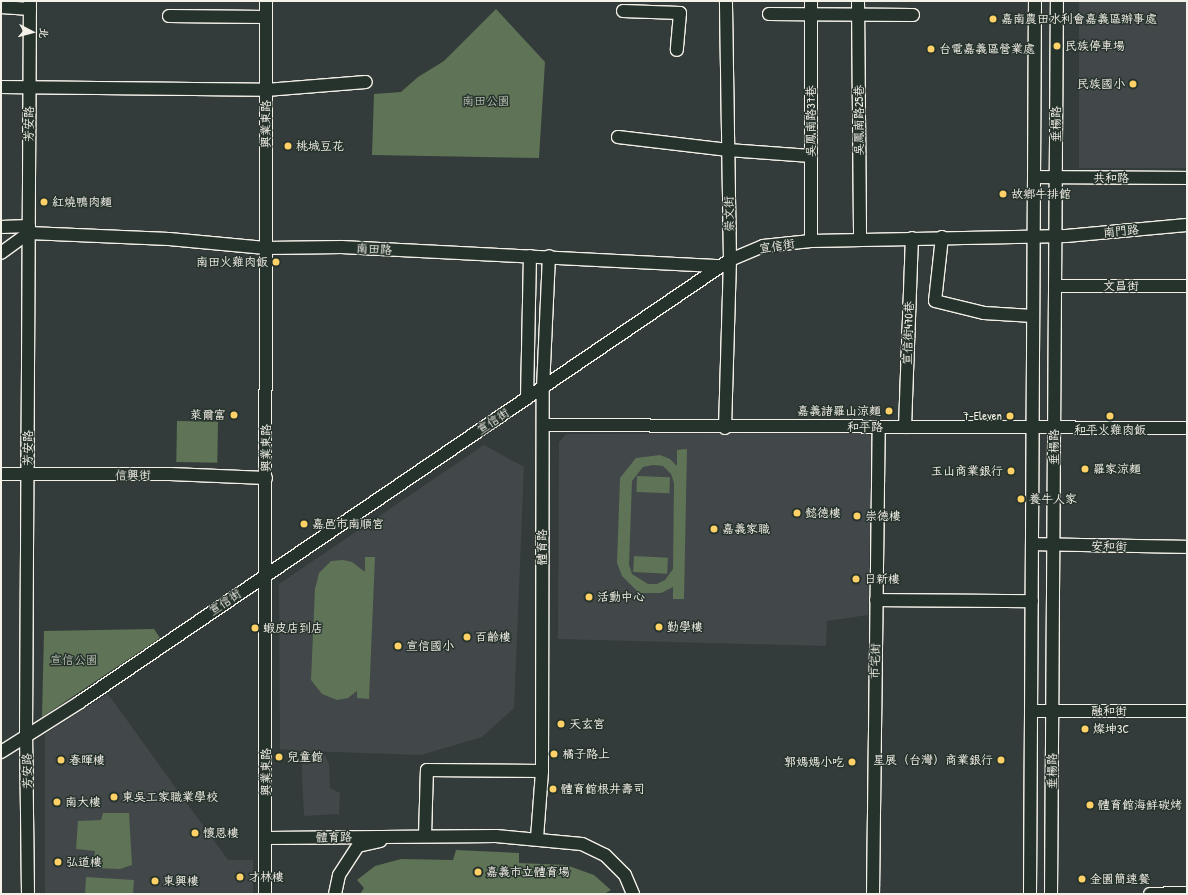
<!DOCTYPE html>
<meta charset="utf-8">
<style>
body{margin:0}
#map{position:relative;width:1188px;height:895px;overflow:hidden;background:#333c3a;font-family:"Patrick Hand","LXGW WenKai TC",sans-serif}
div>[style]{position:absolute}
.built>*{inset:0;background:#424749;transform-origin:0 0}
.green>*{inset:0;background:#5f7356;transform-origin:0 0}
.roads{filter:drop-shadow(1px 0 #f4f1e8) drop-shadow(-1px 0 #f4f1e8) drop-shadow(0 1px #f4f1e8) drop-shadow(0 -1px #f4f1e8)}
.minor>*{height:12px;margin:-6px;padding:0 6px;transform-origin:6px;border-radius:6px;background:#26332d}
.dots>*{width:11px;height:11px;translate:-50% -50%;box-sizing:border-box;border:2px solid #26332d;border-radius:50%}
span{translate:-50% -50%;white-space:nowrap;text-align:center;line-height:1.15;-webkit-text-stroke:3px #26332d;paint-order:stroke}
.poi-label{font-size:12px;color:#f4f1e8}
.left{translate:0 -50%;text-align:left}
.right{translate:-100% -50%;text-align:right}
.park-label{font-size:12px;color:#b8bfae}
.street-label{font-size:12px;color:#f4f1e8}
.frame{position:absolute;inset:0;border:2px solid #f4f1e8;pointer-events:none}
.north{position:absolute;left:12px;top:12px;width:40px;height:40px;-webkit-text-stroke:3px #26332d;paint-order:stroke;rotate:96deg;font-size:11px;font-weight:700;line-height:16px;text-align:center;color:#f4f1e8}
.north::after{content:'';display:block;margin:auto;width:14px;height:18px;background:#f4f1e8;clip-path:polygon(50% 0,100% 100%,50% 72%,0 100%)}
</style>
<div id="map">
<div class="built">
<i style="left:1079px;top:1px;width:108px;height:167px"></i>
<i style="clip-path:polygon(867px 433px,872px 439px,868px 615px,827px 621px,826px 646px,558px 639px,559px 442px,566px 434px)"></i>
<i style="clip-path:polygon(484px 445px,524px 467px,514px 708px,482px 737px,421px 755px,305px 751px,325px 755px,329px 764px,330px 788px,340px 793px,339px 814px,304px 816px,301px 751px,280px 749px,279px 584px)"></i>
<i style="clip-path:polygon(108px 694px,228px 860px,253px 860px,253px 894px,45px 894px,45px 734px)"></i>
</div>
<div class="green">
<i style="clip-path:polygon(496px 9px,545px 62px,539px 158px,372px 155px,374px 94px,401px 92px,418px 77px,444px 61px)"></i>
<i style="left:177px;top:421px;width:41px;height:41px;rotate:1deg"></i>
<i style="clip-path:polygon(evenodd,687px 449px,684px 599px,673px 599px,673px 587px,661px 593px,639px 593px,622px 576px,617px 563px,620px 478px,636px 458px,660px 455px,670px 459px,677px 466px,677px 450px,687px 449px,653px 465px,663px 466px,671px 474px,674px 483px,673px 569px,665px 580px,657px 584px,648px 584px,632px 574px,629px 565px,632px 481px,643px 467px,653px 465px)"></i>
<i style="left:637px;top:476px;width:33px;height:16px;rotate:2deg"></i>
<i style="left:634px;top:556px;width:34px;height:16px;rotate:3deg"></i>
<i style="clip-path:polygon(365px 557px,375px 557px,369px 699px,357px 698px,357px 691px,348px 698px,337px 700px,322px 694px,311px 680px,315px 589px,319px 573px,331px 561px,343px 560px,352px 562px,365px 572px)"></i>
<i style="clip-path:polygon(154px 629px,160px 638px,42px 717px,44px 631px)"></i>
<i style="clip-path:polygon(103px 813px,129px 813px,132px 865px,120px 869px,93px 868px,95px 851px,76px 849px,78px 821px,101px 820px)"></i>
<i style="clip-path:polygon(456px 850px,519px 853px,519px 863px,566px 865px,594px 875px,611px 890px,604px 894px,360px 894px,364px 888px,357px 880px,375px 866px,401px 859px,453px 860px)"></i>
<i style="clip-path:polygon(86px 877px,134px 880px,133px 894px,85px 894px)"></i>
</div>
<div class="roads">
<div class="minor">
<i style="left:858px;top:1px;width:238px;rotate:89.5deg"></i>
<i style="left:1px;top:7px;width:29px;rotate:4deg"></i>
<i style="left:623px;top:11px;width:57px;rotate:2deg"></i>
<i style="left:680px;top:13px;width:37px;rotate:95deg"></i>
<i style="left:769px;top:14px;width:144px;rotate:0.4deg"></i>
<i style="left:169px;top:16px;width:97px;rotate:0.6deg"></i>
<i style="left:1px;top:87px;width:265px;rotate:0.6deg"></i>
<i style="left:266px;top:90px;width:100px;rotate:-4.6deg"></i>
<i style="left:618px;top:137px;width:111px;rotate:6.7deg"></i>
<i style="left:728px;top:150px;width:83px;rotate:4.1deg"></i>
<i style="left:1034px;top:177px;width:153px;rotate:0.4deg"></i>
<i style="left:1px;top:227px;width:28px;rotate:-2deg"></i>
<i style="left:942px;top:237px;width:64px;rotate:96.2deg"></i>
<i style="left:935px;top:301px;width:50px;rotate:13.8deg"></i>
<i style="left:984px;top:313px;width:49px;rotate:3.5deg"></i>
<i style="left:811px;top:241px;width:240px;rotate:-90deg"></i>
<i style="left:1px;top:253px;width:34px;rotate:-36deg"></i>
<i style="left:29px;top:233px;width:140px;rotate:2.5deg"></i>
<i style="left:169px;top:239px;width:97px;rotate:5.3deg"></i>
<i style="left:266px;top:248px;width:76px;rotate:-0.8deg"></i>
<i style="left:342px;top:247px;width:378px;rotate:2.9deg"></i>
<i style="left:1055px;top:286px;width:132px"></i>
<i style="left:527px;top:398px;width:142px;rotate:-88.8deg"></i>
<i style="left:543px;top:425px;width:644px;rotate:0.27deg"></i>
<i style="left:905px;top:427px;width:189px;rotate:-87.9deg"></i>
<i style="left:725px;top:428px;width:168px;rotate:-88.3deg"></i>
<i style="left:730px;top:260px;width:259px;rotate:-90.9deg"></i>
<i style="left:1px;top:474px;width:169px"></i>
<i style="left:170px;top:474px;width:96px;rotate:2.4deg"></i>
<i style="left:1032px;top:544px;width:155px;rotate:1.1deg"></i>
<i style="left:876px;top:600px;width:156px;rotate:0.4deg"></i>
<i style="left:1031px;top:711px;width:156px"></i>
<i style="left:1px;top:752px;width:93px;rotate:-32.3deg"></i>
<i style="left:80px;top:702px;width:786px;rotate:-34.22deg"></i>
<i style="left:730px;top:260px;width:36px;rotate:-23deg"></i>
<i style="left:763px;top:246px;width:48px;rotate:-5.9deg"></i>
<i style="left:811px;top:241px;width:255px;rotate:-1.1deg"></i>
<i style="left:1066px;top:236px;width:121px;rotate:-5.2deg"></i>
<i style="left:425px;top:836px;width:66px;rotate:-88.3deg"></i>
<i style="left:427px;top:770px;width:115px;rotate:0.5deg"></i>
<i style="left:267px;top:838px;width:229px;rotate:-0.5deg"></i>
<i style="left:496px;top:836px;width:86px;rotate:5.3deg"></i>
<i style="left:582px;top:844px;width:25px;rotate:26deg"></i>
<i style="left:605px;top:855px;width:28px;rotate:45deg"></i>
<i style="left:625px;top:875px;width:21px;rotate:67deg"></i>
<i style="left:537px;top:838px;width:67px;rotate:-85.7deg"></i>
<i style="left:542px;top:771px;width:383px;rotate:-89.9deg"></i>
<i style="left:543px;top:388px;width:132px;rotate:-87.4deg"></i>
<i style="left:28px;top:894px;width:159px;rotate:-90.7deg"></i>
<i style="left:26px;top:735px;width:734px;rotate:-89.69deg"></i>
<i style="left:265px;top:894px;width:893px;rotate:-89.94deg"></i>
<i style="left:335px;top:894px;width:19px;rotate:-78deg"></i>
<i style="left:339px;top:875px;width:35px;rotate:-57deg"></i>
<i style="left:358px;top:846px;width:23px;rotate:-13deg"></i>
<i style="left:873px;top:894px;width:467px;rotate:-89.3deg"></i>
<i style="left:1030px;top:894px;width:893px;rotate:-89.68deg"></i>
<i style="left:1051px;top:894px;width:893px;rotate:-89.62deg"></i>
<i style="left:1150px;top:894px;width:37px;rotate:-2deg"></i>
</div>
</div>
<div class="dots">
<i style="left:993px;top:19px;background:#ffd166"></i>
<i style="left:1057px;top:46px;background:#ffd166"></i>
<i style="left:931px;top:49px;background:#ffd166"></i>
<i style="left:1133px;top:84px;background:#ffd166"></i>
<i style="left:288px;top:146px;background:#ffd166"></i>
<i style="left:1003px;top:194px;background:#ffd166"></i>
<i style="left:44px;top:202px;background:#ffd166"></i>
<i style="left:276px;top:262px;background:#ffd166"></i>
<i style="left:889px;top:411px;background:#ffd166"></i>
<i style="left:234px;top:415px;background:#ffd166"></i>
<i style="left:1010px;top:416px;background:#ffd166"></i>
<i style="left:1110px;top:416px;background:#ffd166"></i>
<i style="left:1085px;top:469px;background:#ffd166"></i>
<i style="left:1011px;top:471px;background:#ffd166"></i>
<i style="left:1021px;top:499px;background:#ffd166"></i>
<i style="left:797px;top:513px;background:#ffd166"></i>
<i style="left:857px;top:516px;background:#ffd166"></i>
<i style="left:304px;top:524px;background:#ffd166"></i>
<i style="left:714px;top:529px;background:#ffd166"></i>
<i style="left:856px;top:579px;background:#ffd166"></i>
<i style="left:589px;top:597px;background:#ffd166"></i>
<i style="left:659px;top:627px;background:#ffd166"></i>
<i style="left:255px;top:628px;background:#ffd166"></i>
<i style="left:467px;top:637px;background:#ffd166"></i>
<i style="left:398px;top:646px;background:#ffd166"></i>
<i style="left:561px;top:724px;background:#ffd166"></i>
<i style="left:1085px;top:729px;background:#ffd166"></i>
<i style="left:554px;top:754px;background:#ffd166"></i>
<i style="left:279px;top:757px;background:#ffd166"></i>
<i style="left:61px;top:760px;background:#ffd166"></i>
<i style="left:1001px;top:760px;background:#ffd166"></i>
<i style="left:852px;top:762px;background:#ffd166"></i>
<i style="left:553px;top:789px;background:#ffd166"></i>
<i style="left:114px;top:797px;background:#ffd166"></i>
<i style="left:57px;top:802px;background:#ffd166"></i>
<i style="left:1090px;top:805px;background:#ffd166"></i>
<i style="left:195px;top:833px;background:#ffd166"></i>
<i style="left:58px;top:862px;background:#ffd166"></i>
<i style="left:478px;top:872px;background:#ffd166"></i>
<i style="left:240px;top:877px;background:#ffd166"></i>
<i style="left:1082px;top:879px;background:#ffd166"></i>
<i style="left:155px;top:881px;background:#ffd166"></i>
</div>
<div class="poi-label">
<span class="left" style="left:1001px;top:19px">嘉南農田水利會嘉義區辦事處</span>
<span class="left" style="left:1065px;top:46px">民族停車場</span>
<span class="left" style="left:939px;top:49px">台電嘉義區營業處</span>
<span class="right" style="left:1125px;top:84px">民族國小</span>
<span class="left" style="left:296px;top:146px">桃城豆花</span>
<span class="left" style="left:1011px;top:194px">故鄉牛排館</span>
<span class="left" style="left:52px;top:202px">紅燒鴨肉麵</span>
<span class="right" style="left:268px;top:262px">南田火雞肉飯</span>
<span class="right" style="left:881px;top:411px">嘉義諸羅山涼麵</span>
<span class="right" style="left:226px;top:415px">萊爾富</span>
<span class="right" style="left:1002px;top:416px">7-Eleven</span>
<span style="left:1110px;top:430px">和平火雞肉飯</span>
<span class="left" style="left:1093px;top:469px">羅家涼麵</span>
<span class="right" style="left:1003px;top:471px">玉山商業銀行</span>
<span class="left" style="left:1029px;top:499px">養牛人家</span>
<span class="left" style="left:805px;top:513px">懿德樓</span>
<span class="left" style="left:865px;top:516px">崇德樓</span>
<span class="left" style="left:312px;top:524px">嘉邑市南順宮</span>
<span class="left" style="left:722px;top:529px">嘉義家職</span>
<span class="left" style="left:864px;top:579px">日新樓</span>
<span class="left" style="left:597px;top:597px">活動中心</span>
<span class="left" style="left:667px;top:627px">勤學樓</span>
<span class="left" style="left:263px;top:628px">蝦皮店到店</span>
<span class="left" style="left:475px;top:637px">百齡樓</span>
<span class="left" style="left:406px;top:646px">宣信國小</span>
<span class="left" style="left:569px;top:724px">天玄宮</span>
<span class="left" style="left:1093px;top:729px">燦坤3C</span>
<span class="left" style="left:562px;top:754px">橘子路上</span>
<span class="left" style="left:287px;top:757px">兒童館</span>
<span class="left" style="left:69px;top:760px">春暉樓</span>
<span class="right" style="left:993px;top:760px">星展（台灣）商業銀行</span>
<span class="right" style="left:844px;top:762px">郭媽媽小吃</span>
<span class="left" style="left:561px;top:789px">體育館根井壽司</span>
<span class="left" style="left:122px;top:797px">東吳工家職業學校</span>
<span class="left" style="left:65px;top:802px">南大樓</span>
<span class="left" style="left:1098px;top:805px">體育館海鮮碳烤</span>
<span class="left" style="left:203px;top:833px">懷恩樓</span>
<span class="left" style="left:66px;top:862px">弘道樓</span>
<span class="left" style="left:486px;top:872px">嘉義市立體育場</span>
<span class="left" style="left:248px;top:877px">才林樓</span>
<span class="left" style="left:1090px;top:879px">金園簡速餐</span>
<span class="left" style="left:163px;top:881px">東興樓</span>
</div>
<div class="park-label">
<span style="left:486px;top:101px">南田公園</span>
<span style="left:74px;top:660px">宣信公園</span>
</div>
<div class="street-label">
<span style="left:859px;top:120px;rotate:-90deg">吳鳳南路25巷</span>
<span style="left:811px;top:121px;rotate:-90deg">吳鳳南路37巷</span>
<span style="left:29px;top:124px;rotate:-90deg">芳安路</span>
<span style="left:266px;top:124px;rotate:-90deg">興業東路</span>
<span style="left:1056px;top:124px;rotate:-90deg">垂楊路</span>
<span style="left:1111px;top:178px">共和路</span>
<span style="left:729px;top:214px;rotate:-91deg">崇文街</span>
<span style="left:1121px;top:231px;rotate:-5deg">南門路</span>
<span style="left:777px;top:246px;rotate:-9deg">宣信街</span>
<span style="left:374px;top:249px;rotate:3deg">南田路</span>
<span style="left:1121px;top:286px">文昌街</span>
<span style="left:908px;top:333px;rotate:-88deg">宣信街470巷</span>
<span style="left:493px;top:421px;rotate:-34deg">宣信街</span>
<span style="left:865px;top:427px">和平路</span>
<span style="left:1054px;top:447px;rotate:-90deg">垂楊路</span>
<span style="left:28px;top:448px;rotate:-90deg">芳安路</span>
<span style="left:266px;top:448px;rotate:-90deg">興業東路</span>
<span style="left:133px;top:475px;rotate:-1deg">信興街</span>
<span style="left:1109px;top:546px;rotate:1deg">安和街</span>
<span style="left:542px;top:547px;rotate:-90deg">體育路</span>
<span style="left:225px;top:602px;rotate:-34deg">宣信街</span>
<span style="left:875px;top:661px;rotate:-89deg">市宅街</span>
<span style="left:1109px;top:711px">融和街</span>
<span style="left:27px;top:771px;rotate:-91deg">芳安路</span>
<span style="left:1052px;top:771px;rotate:-90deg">垂楊路</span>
<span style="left:266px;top:772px;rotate:-90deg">興業東路</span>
<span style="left:334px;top:837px;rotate:-1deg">體育路</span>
</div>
<div class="frame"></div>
<div class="north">北</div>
</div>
